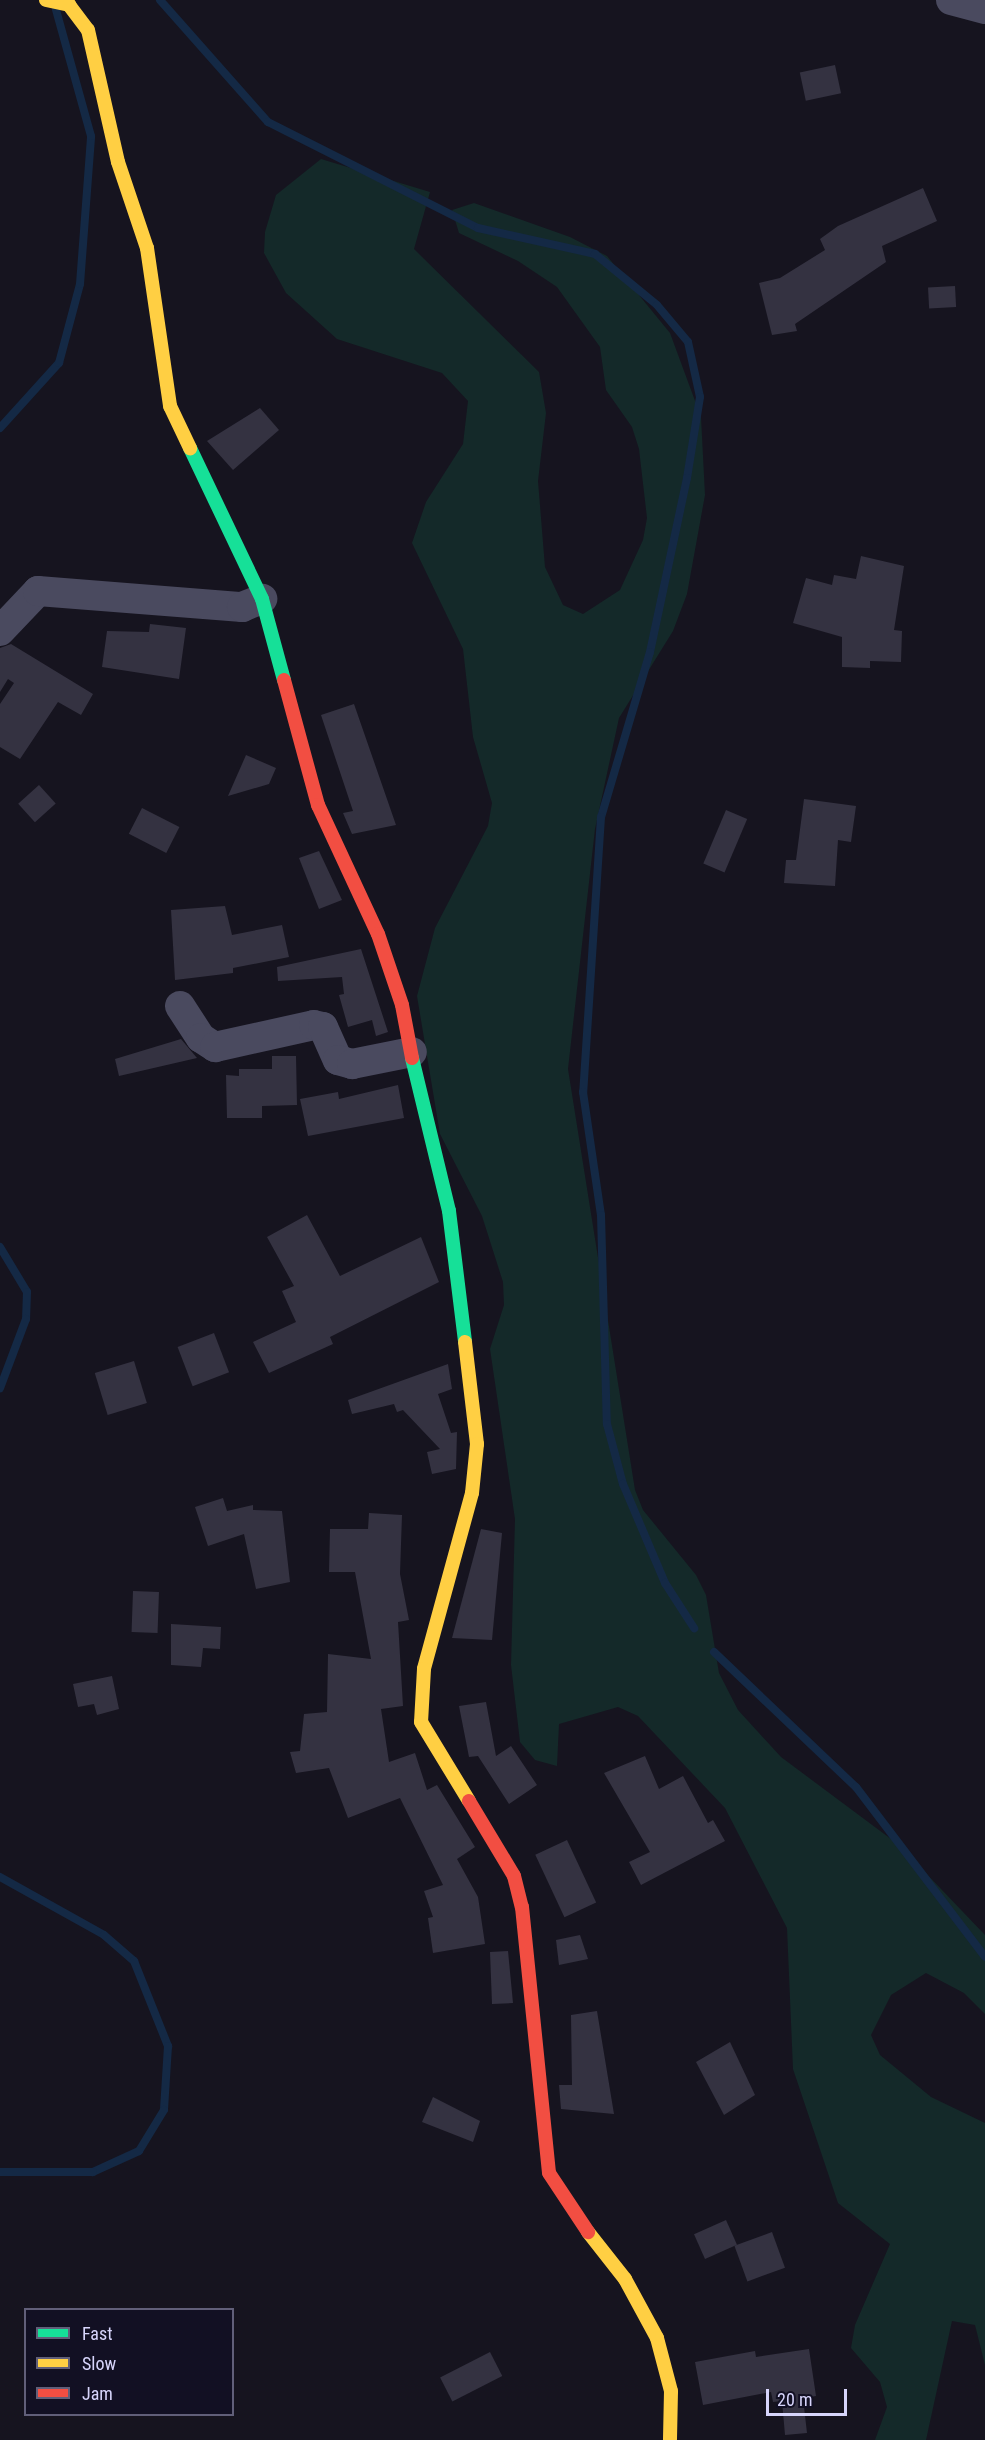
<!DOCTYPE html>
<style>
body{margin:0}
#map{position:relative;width:985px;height:2440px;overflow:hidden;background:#16141f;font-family:"Roboto Condensed",sans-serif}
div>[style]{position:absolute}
.green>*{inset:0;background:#142929}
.stream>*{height:8px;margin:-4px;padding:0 4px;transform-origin:4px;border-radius:4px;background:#142945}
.building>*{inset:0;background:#343241;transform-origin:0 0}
.street>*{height:30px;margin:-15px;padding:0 15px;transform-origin:15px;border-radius:15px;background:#4a4a5f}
.fast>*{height:14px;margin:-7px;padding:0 7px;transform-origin:7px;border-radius:7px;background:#16e098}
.slow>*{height:14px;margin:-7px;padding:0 7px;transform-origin:7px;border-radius:7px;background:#ffcf43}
.jam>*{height:14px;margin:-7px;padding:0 7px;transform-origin:7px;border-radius:7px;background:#f24e42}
span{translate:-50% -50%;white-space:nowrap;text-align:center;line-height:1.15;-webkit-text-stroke:4.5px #121023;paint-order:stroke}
.legend{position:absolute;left:24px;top:2308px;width:210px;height:108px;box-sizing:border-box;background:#121023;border:2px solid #615f79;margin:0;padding:8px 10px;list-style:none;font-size:18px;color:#d7d5fb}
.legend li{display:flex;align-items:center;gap:12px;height:30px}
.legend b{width:30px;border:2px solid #615f79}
.scale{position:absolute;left:766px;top:2389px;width:81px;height:27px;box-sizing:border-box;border:3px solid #d7d5fb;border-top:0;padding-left:8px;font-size:18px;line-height:21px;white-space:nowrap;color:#d7d5fb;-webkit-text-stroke:4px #121023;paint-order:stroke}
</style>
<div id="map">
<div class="green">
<i style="clip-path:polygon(321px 159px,430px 192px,414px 249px,539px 372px,546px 413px,538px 481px,545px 567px,563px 605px,583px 614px,620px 590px,643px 540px,647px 518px,639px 449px,632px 427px,606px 390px,600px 347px,557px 287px,518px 261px,459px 233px,452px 210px,474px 203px,570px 237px,607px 256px,670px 333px,701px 417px,705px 495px,687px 594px,673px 631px,619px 718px,595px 829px,568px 1069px,635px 1490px,643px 1510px,696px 1575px,706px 1595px,719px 1673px,738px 1710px,781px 1757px,899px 1845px,985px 1935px,985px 2014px,964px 1993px,926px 1973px,891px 1995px,871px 2035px,880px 2055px,931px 2097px,985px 2123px,985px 2365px,975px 2325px,952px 2321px,926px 2440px,875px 2440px,887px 2407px,880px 2382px,851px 2348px,855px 2325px,890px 2244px,838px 2203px,793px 2069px,787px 1928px,725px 1808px,638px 1716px,618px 1707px,559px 1724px,557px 1766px,535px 1760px,520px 1742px,511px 1665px,515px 1519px,490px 1349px,504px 1305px,503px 1282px,482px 1216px,440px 1134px,417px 996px,435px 928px,488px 826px,492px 803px,473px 737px,463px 649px,412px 543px,426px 502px,463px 444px,468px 401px,442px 373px,337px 339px,286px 293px,264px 253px,265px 232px,276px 195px)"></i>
</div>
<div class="stream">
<i style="left:160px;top:0;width:163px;rotate:48.5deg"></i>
<i style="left:268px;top:122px;width:235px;rotate:26.8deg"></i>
<i style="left:478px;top:228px;width:120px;rotate:12.5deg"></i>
<i style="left:595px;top:254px;width:80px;rotate:39.4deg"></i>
<i style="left:657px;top:305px;width:48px;rotate:50deg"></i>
<i style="left:688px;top:342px;width:56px;rotate:77.7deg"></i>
<i style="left:700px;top:397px;width:82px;rotate:99.1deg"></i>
<i style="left:687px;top:478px;width:178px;rotate:102deg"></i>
<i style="left:650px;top:652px;width:172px;rotate:106.5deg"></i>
<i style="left:601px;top:817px;width:276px;rotate:93.7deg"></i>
<i style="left:583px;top:1092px;width:124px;rotate:81.7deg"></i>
<i style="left:601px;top:1215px;width:209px;rotate:88.4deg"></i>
<i style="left:607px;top:1424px;width:62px;rotate:75.1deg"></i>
<i style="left:623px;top:1484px;width:108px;rotate:67deg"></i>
<i style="left:665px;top:1583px;width:54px;rotate:57.2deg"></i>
<i style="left:0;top:428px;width:88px;rotate:-47.8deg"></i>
<i style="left:59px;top:363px;width:82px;rotate:-75.1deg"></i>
<i style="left:80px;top:284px;width:148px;rotate:-85.7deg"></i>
<i style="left:91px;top:136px;width:131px;rotate:-105.5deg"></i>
<i style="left:0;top:1247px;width:52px;rotate:59deg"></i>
<i style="left:27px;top:1292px;width:27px;rotate:92deg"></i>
<i style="left:26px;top:1319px;width:74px;rotate:110.6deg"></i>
<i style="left:714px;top:1652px;width:196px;rotate:43.6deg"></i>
<i style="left:856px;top:1787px;width:213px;rotate:52.8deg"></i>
<i style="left:0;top:1877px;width:119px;rotate:29.1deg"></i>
<i style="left:104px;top:1935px;width:40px;rotate:41deg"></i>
<i style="left:134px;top:1961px;width:92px;rotate:68.2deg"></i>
<i style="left:168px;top:2046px;width:64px;rotate:93.6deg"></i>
<i style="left:164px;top:2110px;width:48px;rotate:121.4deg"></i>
<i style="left:139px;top:2151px;width:51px;rotate:155.5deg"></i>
<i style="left:93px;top:2172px;width:93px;rotate:180deg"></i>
</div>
<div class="building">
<i style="left:835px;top:65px;width:29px;height:36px;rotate:78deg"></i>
<i style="clip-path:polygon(923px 188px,937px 221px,882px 246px,886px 262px,795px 324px,797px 331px,772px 335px,759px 283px,780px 278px,825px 250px,820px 239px,838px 226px)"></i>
<i style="left:955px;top:286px;width:21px;height:27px;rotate:87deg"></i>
<i style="clip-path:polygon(260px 408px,279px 430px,233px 470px,207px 441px)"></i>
<i style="clip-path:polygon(861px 556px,904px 566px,894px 630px,902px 631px,901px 662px,870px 661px,870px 668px,842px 667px,842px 637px,793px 623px,806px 578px,832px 585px,834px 575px,856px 579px)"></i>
<i style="clip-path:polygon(150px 624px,186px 628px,179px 679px,102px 667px,107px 631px,149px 632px)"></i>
<i style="clip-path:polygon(11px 644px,93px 694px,81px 715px,58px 702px,20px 759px,0 747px,0 704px,14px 683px,8px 679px,0 692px,0 648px)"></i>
<i style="clip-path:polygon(354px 704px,396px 825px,352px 834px,343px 813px,353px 811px,321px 715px)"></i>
<i style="clip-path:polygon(246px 755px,276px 768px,269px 784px,228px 796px)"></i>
<i style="left:39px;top:785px;width:25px;height:28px;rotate:48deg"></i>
<i style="clip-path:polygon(804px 799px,856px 806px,851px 842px,838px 840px,835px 886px,784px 883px,786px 860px,796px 860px)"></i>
<i style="left:142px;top:808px;width:42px;height:29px;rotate:27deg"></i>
<i style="left:726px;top:810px;width:23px;height:58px;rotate:23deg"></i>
<i style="clip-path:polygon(319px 851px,342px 900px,319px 909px,299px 858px)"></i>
<i style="clip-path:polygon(225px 906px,232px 935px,282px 925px,289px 957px,233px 968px,233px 973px,175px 980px,171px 910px)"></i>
<i style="clip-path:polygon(361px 949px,388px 1032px,376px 1036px,372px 1020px,348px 1027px,339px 995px,344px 994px,342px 977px,278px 981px,277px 967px)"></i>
<i style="clip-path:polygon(181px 1039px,197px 1058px,119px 1076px,115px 1059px)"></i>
<i style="clip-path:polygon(272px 1056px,296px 1056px,297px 1105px,262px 1106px,262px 1118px,227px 1118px,226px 1075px,239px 1076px,239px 1069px,272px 1069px)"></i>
<i style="clip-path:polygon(398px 1085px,404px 1118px,308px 1136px,300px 1099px,338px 1092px,339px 1099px)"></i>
<i style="clip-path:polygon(307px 1215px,340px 1276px,421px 1237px,439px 1282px,330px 1337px,333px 1344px,269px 1373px,253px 1342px,296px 1322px,282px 1291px,294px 1286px,267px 1237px)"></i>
<i style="left:214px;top:1333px;width:42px;height:39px;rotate:69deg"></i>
<i style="left:134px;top:1361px;width:44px;height:41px;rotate:73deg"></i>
<i style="clip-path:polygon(448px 1364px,452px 1389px,438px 1394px,451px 1433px,457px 1432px,456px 1469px,432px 1474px,427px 1452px,440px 1449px,403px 1410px,397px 1412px,394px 1404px,352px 1414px,348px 1400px)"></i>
<i style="clip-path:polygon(223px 1498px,227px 1511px,253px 1505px,253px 1510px,282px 1511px,290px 1582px,256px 1589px,244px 1534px,208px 1546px,195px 1507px)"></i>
<i style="clip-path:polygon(369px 1513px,402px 1515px,400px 1574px,409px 1620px,398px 1622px,403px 1706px,381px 1709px,389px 1762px,415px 1753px,427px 1790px,437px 1785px,475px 1847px,457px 1859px,478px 1897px,485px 1944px,433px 1953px,428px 1918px,433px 1917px,424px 1891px,443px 1885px,400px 1798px,348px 1818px,329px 1768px,296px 1773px,290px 1752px,300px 1751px,304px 1714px,327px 1712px,328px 1654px,371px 1659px,355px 1572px,329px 1572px,330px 1529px,368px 1529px)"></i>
<i style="clip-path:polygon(481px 1529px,502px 1533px,492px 1640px,452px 1638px)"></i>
<i style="left:133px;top:1591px;width:26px;height:41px;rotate:2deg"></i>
<i style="clip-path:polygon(171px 1624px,221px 1627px,220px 1649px,203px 1648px,201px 1667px,171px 1665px)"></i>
<i style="clip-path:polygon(112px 1676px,119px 1709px,97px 1715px,94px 1704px,78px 1707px,73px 1684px)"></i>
<i style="clip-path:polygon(486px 1702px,496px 1756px,511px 1746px,537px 1785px,509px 1804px,478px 1756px,469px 1757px,459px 1706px)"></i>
<i style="clip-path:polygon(645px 1756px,659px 1789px,683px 1776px,708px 1823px,713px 1820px,725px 1841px,641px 1885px,629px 1862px,650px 1852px,604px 1773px)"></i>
<i style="left:567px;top:1840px;width:69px;height:35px;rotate:65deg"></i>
<i style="clip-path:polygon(580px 1935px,588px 1959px,559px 1965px,556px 1940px)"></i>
<i style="clip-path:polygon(508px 1951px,513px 2003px,492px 2004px,490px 1952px)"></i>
<i style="clip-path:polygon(597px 2011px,614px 2114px,561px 2109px,559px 2085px,572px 2085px,571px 2015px)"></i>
<i style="clip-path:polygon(730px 2042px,755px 2095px,724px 2115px,696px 2062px)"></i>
<i style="clip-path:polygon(433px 2097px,480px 2121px,473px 2142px,422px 2122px)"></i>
<i style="left:726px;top:2220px;width:27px;height:35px;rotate:66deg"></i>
<i style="left:772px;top:2232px;width:38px;height:40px;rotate:70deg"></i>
<i style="clip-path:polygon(809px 2349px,816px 2396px,803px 2398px,807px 2433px,785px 2435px,782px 2401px,773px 2402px,771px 2392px,703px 2405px,695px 2362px,755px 2351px,756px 2357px)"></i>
<i style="left:490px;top:2352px;width:27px;height:56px;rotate:63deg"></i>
</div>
<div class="street">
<i style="left:951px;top:0;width:35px;rotate:15deg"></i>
<i style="left:0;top:631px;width:55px;rotate:-46.5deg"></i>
<i style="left:38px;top:591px;width:205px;rotate:4.5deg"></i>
<i style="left:242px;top:607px;width:22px;rotate:-22deg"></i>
<i style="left:180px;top:1006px;width:38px;rotate:57deg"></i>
<i style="left:201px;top:1038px;width:17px;rotate:33deg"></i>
<i style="left:215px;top:1047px;width:101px;rotate:-12.5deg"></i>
<i style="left:314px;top:1025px;width:9px;rotate:13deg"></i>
<i style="left:323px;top:1027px;width:36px;rotate:66deg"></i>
<i style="left:338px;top:1060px;width:15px;rotate:16deg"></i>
<i style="left:352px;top:1064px;width:61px;rotate:-11.3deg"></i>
</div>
<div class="fast">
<i style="left:190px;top:448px;width:167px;rotate:64.5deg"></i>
<i style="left:262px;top:599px;width:84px;rotate:74.8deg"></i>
<i style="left:412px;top:1058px;width:157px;rotate:76.4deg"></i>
<i style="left:449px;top:1211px;width:132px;rotate:83deg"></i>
</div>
<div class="slow">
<i style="left:46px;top:0;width:24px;rotate:12deg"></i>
<i style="left:69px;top:5px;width:31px;rotate:53deg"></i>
<i style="left:88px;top:30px;width:135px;rotate:77.2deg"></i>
<i style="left:118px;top:162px;width:91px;rotate:71.4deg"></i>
<i style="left:147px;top:248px;width:160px;rotate:81.7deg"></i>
<i style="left:170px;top:406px;width:47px;rotate:64.5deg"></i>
<i style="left:465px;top:1342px;width:103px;rotate:83.3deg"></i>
<i style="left:477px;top:1444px;width:49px;rotate:95.8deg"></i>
<i style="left:472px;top:1493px;width:182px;rotate:105.3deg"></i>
<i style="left:424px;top:1669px;width:53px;rotate:93.2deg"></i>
<i style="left:421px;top:1722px;width:92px;rotate:58.7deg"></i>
<i style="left:588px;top:2232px;width:60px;rotate:51.8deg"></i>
<i style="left:625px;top:2279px;width:67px;rotate:61.5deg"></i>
<i style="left:657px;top:2338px;width:55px;rotate:75.2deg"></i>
<i style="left:671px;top:2391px;width:49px;rotate:91.2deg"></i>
</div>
<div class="jam">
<i style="left:284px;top:680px;width:130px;rotate:74.8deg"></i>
<i style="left:318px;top:805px;width:142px;rotate:65.1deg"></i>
<i style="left:378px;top:934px;width:75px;rotate:71.3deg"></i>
<i style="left:402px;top:1005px;width:54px;rotate:79.3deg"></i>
<i style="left:469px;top:1801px;width:87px;rotate:59deg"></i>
<i style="left:514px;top:1876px;width:32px;rotate:76deg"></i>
<i style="left:522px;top:1907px;width:267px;rotate:84.2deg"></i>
<i style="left:549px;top:2173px;width:71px;rotate:56.5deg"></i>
</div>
<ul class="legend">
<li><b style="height:8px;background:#16e098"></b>Fast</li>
<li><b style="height:8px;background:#ffcf43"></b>Slow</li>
<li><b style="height:8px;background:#f24e42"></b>Jam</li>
</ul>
<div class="scale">20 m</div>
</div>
